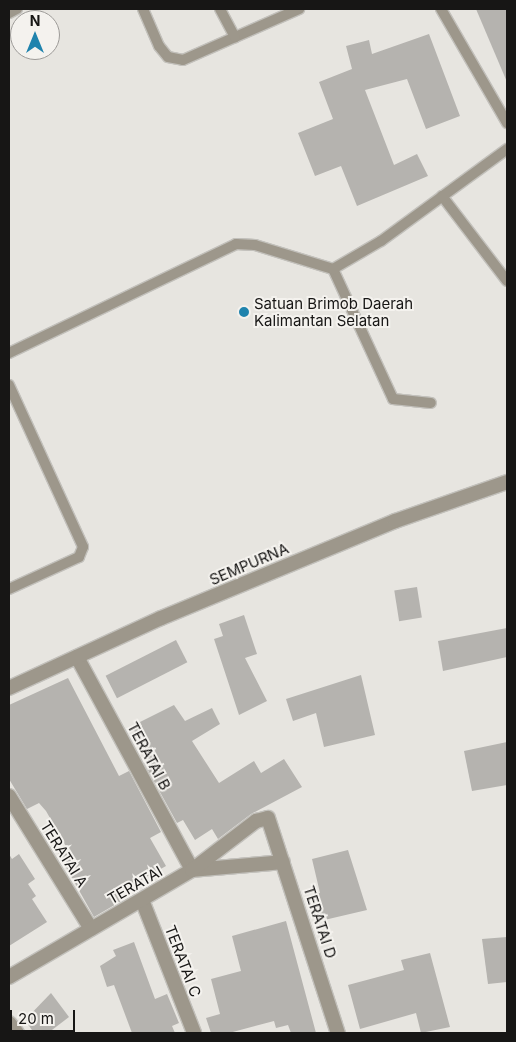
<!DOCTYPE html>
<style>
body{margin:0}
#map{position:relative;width:516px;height:1042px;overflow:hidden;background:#e7e5e0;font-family:Inter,sans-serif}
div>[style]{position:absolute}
.building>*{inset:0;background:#b5b3af;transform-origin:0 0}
.roads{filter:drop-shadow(1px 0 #c2c0bb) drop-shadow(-1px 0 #c2c0bb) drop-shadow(0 1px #c2c0bb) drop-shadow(0 -1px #c2c0bb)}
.service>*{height:10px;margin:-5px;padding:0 5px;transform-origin:5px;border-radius:5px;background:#9d978b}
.minor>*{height:14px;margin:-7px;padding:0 7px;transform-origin:7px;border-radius:7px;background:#9d978b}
.dots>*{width:14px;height:14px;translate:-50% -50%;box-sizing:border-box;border:2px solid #f4f2ee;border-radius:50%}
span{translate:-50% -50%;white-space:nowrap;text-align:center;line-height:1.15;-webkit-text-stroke:4px #f4f2ee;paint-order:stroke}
.poi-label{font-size:15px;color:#171615}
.left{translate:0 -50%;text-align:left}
.street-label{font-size:15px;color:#171615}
.frame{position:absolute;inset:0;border:10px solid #171615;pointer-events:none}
.north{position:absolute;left:10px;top:10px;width:50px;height:50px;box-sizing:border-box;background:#f4f2ee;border:1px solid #9c9a97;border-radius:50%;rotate:0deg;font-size:14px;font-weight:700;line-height:20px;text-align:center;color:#171615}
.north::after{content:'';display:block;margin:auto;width:18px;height:22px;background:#1f83ad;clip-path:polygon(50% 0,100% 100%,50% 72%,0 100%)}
.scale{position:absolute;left:10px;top:1010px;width:65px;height:22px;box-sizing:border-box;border:2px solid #171615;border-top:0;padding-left:6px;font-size:15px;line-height:18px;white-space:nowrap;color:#171615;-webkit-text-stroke:4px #f4f2ee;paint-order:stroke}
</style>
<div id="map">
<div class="building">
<i style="clip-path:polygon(476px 9px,507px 9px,507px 82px)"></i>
<i style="clip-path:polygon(429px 34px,460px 116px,426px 129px,407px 79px,365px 90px,394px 165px,417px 154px,428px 176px,357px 206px,341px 166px,315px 176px,298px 133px,333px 119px,319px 82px,352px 69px,346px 46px,369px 40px,372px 54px)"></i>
<i style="left:417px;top:587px;width:31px;height:23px;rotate:81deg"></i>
<i style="clip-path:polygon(244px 615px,257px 654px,245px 658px,267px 701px,239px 715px,214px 639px,223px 636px,219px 624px)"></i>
<i style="clip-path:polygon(507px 628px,507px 657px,443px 671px,438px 641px)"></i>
<i style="left:176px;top:640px;width:25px;height:79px;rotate:63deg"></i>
<i style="clip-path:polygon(361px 675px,375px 735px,324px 747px,316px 713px,293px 721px,286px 699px)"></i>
<i style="clip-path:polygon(68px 678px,119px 776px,129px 771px,161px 832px,150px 838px,166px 866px,118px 893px,123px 900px,94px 917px,58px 853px,67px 848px,46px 811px,39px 803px,27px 809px,9px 779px,9px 705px)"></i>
<i style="clip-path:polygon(174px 705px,185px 721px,212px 708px,220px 724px,192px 741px,219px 783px,254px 761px,261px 773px,284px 759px,302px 787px,251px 814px,218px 839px,212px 829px,195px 840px,183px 820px,177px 823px,144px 763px,149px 760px,134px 730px,142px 726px,140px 722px)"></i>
<i style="clip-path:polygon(507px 742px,507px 785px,472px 791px,464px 751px)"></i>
<i style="clip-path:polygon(348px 850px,367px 910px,320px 921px,313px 894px,320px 893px,312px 859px)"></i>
<i style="clip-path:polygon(9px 854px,12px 859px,19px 854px,35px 879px,28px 884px,36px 896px,32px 899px,47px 922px,9px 946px)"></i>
<i style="clip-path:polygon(286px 921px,316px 1033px,291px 1033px,288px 1025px,276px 1028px,274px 1021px,229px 1033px,211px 1033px,206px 1018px,220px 1014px,211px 979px,241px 971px,232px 936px)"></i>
<i style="clip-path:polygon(507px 937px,507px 982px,488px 984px,482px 939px)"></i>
<i style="clip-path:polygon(134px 942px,155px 999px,167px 994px,179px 1023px,172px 1026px,175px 1033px,132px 1033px,114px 985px,107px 987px,100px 966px,116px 956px,113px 950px)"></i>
<i style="clip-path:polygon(430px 953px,450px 1027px,421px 1033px,416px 1013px,360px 1029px,348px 985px,404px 970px,401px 960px)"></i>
<i style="clip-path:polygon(51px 993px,69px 1017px,48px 1033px,34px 1033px,25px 1020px)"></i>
</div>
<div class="roads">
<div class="service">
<i style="left:143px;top:9px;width:40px;rotate:66.6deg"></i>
<i style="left:159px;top:46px;width:14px;rotate:51deg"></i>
<i style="left:168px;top:57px;width:15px;rotate:11deg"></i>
<i style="left:183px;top:60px;width:127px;rotate:-23.7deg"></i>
<i style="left:220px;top:9px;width:32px;rotate:62deg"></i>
<i style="left:441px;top:9px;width:132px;rotate:59.9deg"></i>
<i style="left:9px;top:13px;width:9px;rotate:-27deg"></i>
<i style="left:442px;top:196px;width:107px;rotate:52.6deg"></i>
<i style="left:333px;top:269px;width:143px;rotate:65.2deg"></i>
<i style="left:393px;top:399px;width:38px;rotate:6deg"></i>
<i style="left:9px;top:353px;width:252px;rotate:-25.6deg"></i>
<i style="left:236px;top:244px;width:19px;rotate:3deg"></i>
<i style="left:255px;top:245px;width:82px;rotate:17.1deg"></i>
<i style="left:333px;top:269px;width:56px;rotate:-30.3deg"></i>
<i style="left:381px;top:241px;width:156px;rotate:-36.1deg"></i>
<i style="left:9px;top:385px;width:178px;rotate:65.4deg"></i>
<i style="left:83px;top:547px;width:11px;rotate:112deg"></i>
<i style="left:79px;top:557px;width:77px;rotate:155.4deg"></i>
</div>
<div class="minor">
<i style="left:77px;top:657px;width:242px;rotate:61.6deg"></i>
<i style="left:192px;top:870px;width:91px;rotate:-5deg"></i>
<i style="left:9px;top:688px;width:167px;rotate:-24.7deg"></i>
<i style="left:161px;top:618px;width:253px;rotate:-22.5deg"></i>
<i style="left:395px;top:521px;width:119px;rotate:-19.2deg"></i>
<i style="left:9px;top:796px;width:156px;rotate:58.3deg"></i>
<i style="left:142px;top:900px;width:143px;rotate:68.6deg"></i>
<i style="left:9px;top:977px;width:212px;rotate:-30.3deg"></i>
<i style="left:192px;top:870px;width:81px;rotate:-37.4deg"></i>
<i style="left:256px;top:821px;width:12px;rotate:-14deg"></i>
<i style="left:268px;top:818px;width:226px;rotate:72deg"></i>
<i style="left:9px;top:1023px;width:13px;rotate:51deg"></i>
</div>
</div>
<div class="dots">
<i style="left:244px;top:312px;background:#1f83ad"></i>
</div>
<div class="poi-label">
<span class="left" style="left:254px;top:312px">Satuan Brimob Daerah<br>Kalimantan Selatan</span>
</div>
<div class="street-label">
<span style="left:249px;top:564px;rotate:-23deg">SEMPURNA</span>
<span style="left:149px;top:756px;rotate:62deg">TERATAI B</span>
<span style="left:64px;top:854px;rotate:58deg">TERATAI A</span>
<span style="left:135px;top:885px;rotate:-30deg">TERATAI</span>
<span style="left:320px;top:922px;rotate:72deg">TERATAI D</span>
<span style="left:183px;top:961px;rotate:69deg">TERATAI C</span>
</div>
<div class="frame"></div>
<div class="north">N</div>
<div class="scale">20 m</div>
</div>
